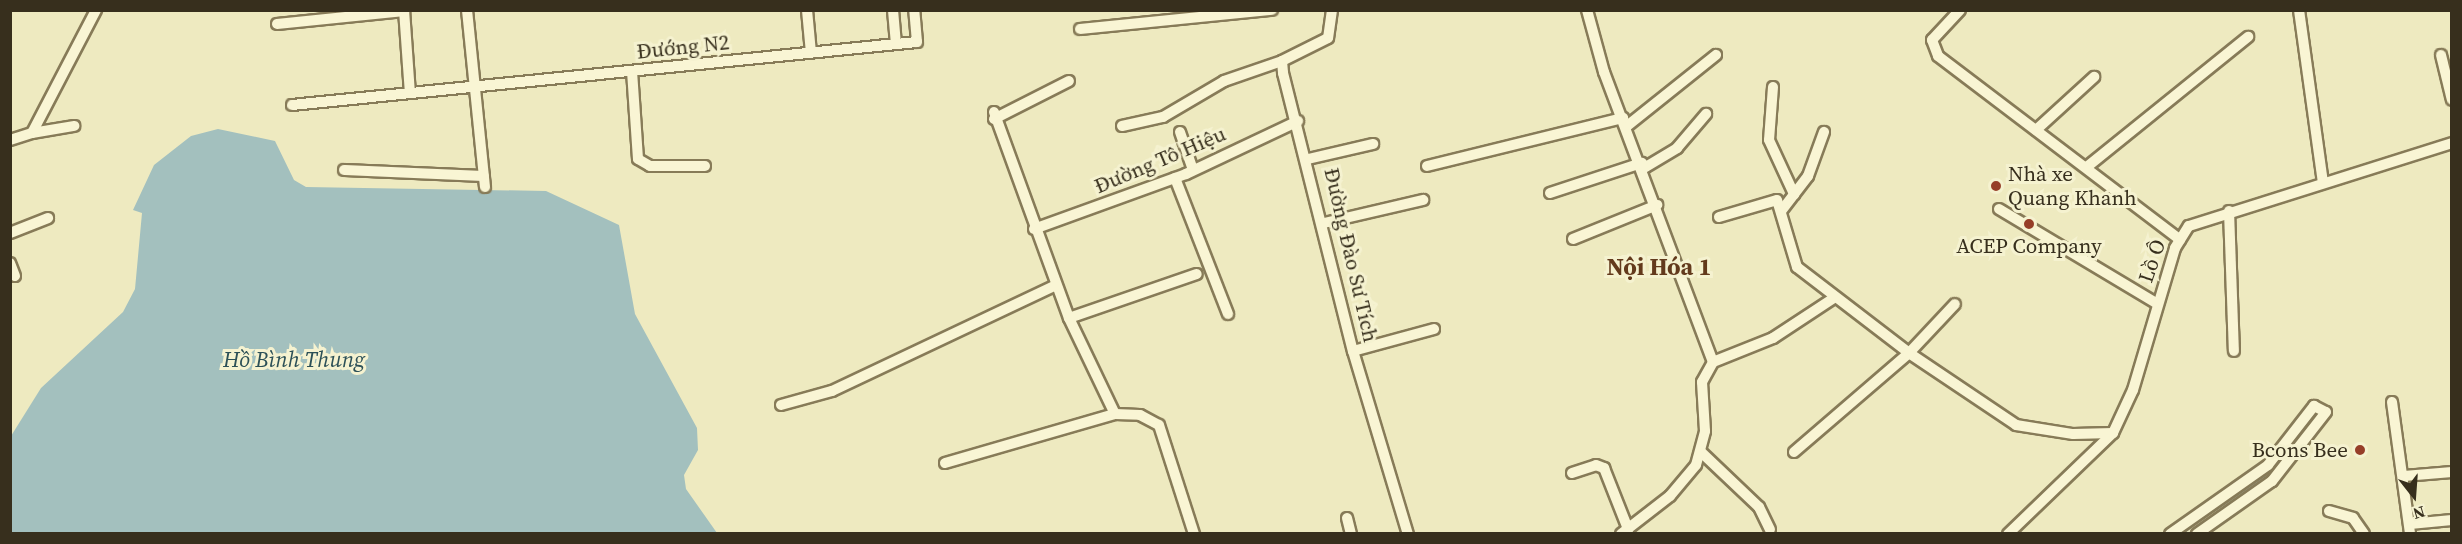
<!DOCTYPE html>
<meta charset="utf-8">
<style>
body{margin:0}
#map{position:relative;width:2462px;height:544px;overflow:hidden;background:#eeeac0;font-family:"Source Serif 4",serif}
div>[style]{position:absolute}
.water>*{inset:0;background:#a3c0be}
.stream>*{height:3px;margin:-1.5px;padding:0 1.5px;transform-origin:1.5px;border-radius:1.5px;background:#a3c0be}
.roads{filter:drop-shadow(2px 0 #877b58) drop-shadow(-2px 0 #877b58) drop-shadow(0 2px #877b58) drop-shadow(0 -2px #877b58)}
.minor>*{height:10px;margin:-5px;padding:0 5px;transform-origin:5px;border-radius:5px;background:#f9f5d4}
.dots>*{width:16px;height:16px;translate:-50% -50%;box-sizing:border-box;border:3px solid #f5f2d0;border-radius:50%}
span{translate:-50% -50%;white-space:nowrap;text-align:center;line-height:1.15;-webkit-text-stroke:6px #f5f2d0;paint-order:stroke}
.street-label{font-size:21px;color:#372f1d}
.poi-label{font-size:21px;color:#372f1d}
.left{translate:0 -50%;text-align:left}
.right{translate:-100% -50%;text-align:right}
.water-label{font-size:22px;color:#2c5057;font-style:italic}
.quarter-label{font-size:24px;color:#633a1c;font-weight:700}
.frame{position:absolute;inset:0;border:12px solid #372f1d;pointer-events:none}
.north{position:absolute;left:2384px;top:466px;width:60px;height:60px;-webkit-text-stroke:4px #f5f2d0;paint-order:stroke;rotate:163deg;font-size:16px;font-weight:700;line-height:24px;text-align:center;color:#372f1d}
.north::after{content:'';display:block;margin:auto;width:21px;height:27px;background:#372f1d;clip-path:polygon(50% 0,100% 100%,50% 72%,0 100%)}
</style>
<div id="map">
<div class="water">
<i style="clip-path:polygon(218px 129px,275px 141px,294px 180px,306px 187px,546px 191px,619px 225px,635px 314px,697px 428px,698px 450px,684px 475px,686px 489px,717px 533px,11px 534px,11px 436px,41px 388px,123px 312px,135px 289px,142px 213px,133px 210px,154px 165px,191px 136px)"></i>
</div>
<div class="stream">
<i style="left:2282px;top:459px;width:53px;rotate:-52.7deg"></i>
<i style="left:2213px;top:510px;width:74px;rotate:-33.5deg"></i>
<i style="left:2180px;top:534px;width:13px;rotate:-39deg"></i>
</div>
<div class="roads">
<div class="minor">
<i style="left:404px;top:10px;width:83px;rotate:85.9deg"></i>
<i style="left:467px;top:10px;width:178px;rotate:84.2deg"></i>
<i style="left:807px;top:10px;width:43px;rotate:84.7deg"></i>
<i style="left:893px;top:10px;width:34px;rotate:85deg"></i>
<i style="left:1332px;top:10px;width:28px;rotate:98deg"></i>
<i style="left:1328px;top:38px;width:51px;rotate:153.4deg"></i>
<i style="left:1282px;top:61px;width:12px;rotate:85deg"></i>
<i style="left:1283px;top:73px;width:287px;rotate:75.9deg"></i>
<i style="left:1353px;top:351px;width:191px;rotate:73.3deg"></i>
<i style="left:1587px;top:10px;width:64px;rotate:74.7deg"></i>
<i style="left:1604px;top:72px;width:310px;rotate:69.4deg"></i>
<i style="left:1713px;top:362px;width:65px;rotate:-21.8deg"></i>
<i style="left:1773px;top:338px;width:73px;rotate:-33.3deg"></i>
<i style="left:1960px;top:10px;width:41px;rotate:133deg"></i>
<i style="left:1932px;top:40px;width:17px;rotate:69deg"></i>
<i style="left:1938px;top:56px;width:304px;rotate:37.2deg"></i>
<i style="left:2299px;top:10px;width:174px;rotate:82.1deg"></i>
<i style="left:277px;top:24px;width:128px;rotate:-5.8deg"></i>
<i style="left:1080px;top:29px;width:193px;rotate:-5.7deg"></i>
<i style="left:2441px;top:55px;width:46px;rotate:76.3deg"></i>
<i style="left:632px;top:71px;width:88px;rotate:86.1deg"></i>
<i style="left:638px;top:159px;width:14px;rotate:30deg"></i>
<i style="left:650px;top:166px;width:55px"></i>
<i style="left:1773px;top:87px;width:53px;rotate:94.3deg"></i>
<i style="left:1769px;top:140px;width:60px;rotate:65.2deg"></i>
<i style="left:292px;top:105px;width:628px;rotate:-5.76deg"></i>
<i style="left:917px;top:42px;width:32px;rotate:-95deg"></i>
<i style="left:994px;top:112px;width:219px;rotate:70deg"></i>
<i style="left:1069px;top:318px;width:106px;rotate:64.4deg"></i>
<i style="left:994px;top:119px;width:84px;rotate:-26.9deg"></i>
<i style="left:1122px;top:126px;width:42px;rotate:-12.4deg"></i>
<i style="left:1163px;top:117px;width:71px;rotate:-30.5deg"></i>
<i style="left:1224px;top:81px;width:61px;rotate:-19deg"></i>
<i style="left:1627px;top:126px;width:114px;rotate:-38.6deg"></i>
<i style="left:2036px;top:130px;width:79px;rotate:-42.4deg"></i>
<i style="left:1180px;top:132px;width:40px;rotate:71.1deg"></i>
<i style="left:32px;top:133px;width:43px;rotate:-9.5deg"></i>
<i style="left:10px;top:140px;width:23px;rotate:-18deg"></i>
<i style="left:32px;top:133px;width:139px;rotate:-62.5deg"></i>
<i style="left:1308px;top:159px;width:67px;rotate:-13deg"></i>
<i style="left:1427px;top:166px;width:202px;rotate:-13.8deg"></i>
<i style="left:2088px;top:166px;width:206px;rotate:-38.9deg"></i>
<i style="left:1644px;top:168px;width:39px;rotate:-31deg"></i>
<i style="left:1677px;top:148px;width:45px;rotate:-49.5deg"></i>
<i style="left:344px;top:170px;width:140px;rotate:2.5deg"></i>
<i style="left:1175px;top:178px;width:146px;rotate:68.7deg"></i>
<i style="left:1550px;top:193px;width:97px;rotate:-18.1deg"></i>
<i style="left:1999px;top:209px;width:185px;rotate:30.9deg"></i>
<i style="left:1782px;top:210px;width:43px;rotate:-52.6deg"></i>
<i style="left:1808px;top:176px;width:47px;rotate:-70deg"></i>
<i style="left:2229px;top:211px;width:140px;rotate:88deg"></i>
<i style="left:1719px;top:217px;width:60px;rotate:-16.3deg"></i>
<i style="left:1777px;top:200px;width:70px;rotate:73.4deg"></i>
<i style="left:1797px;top:267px;width:141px;rotate:37.5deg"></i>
<i style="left:1909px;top:353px;width:129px;rotate:33.9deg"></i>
<i style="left:2016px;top:425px;width:58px;rotate:9deg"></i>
<i style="left:2073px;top:434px;width:40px;rotate:-1.4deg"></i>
<i style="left:1324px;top:223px;width:102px;rotate:-13.1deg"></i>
<i style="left:1034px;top:229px;width:162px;rotate:-19.9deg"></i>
<i style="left:1186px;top:174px;width:124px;rotate:-25.3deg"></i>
<i style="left:10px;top:233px;width:41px;rotate:-21.5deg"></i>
<i style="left:1573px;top:239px;width:91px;rotate:-22deg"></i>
<i style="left:10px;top:263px;width:14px;rotate:69deg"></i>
<i style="left:1069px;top:318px;width:135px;rotate:-19deg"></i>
<i style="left:1353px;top:351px;width:84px;rotate:-15.2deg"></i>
<i style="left:2392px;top:402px;width:133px;rotate:82.2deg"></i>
<i style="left:781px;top:405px;width:53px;rotate:-15.4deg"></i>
<i style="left:832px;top:391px;width:248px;rotate:-25.3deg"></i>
<i style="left:1701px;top:452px;width:80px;rotate:43.5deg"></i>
<i style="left:1759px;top:507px;width:25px;rotate:64deg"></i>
<i style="left:1794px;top:452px;width:152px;rotate:-40.7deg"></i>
<i style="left:1909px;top:353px;width:67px;rotate:-46.8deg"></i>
<i style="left:945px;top:463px;width:177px;rotate:-16.1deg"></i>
<i style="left:1115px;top:414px;width:25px;rotate:2deg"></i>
<i style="left:1140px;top:415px;width:21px;rotate:28deg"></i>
<i style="left:1159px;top:425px;width:114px;rotate:72.2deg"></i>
<i style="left:1572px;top:473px;width:25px;rotate:-18deg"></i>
<i style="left:1596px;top:465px;width:9px;rotate:21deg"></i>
<i style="left:1604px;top:468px;width:66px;rotate:68.5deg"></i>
<i style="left:2404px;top:476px;width:48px;rotate:-4.8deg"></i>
<i style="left:2329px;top:511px;width:25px;rotate:16deg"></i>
<i style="left:2353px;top:518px;width:19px;rotate:55deg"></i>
<i style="left:1347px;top:518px;width:16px;rotate:76deg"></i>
<i style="left:2410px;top:524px;width:42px;rotate:-5.4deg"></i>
<i style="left:1621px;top:534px;width:62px;rotate:-37.8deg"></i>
<i style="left:1670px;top:496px;width:40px;rotate:-50deg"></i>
<i style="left:1696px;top:465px;width:35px;rotate:-75deg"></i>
<i style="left:1705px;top:431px;width:49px;rotate:-93.5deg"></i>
<i style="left:1702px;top:382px;width:23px;rotate:-61deg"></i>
<i style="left:2008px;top:534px;width:146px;rotate:-43.9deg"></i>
<i style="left:2113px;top:433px;width:47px;rotate:-65.1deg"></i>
<i style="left:2133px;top:390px;width:148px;rotate:-73.5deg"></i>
<i style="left:2175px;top:248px;width:26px;rotate:-58deg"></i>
<i style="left:2189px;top:226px;width:276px;rotate:-17.5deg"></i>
<i style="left:2170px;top:534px;width:120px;rotate:-35.1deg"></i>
<i style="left:2268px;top:465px;width:75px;rotate:-52.1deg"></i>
<i style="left:2314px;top:406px;width:13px;rotate:27deg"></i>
<i style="left:2326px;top:412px;width:88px;rotate:128deg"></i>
<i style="left:2272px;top:481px;width:92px;rotate:144.8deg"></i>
</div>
</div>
<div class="dots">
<i style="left:1996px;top:186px;background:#963e28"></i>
<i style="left:2029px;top:224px;background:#963e28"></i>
<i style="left:2360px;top:450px;background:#963e28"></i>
</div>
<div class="street-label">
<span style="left:683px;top:47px;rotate:-6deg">Đướng N2</span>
<span style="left:1160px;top:160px;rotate:-23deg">Đường Tô Hiệu</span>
<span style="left:1351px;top:255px;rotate:77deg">Đường Đào Sư Tích</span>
<span style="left:2152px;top:261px;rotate:-71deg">Lồ Ô</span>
</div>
<div class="poi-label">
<span class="left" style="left:2008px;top:186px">Nhà xe<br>Quang Khanh</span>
<span style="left:2029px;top:246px">ACEP Company</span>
<span class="right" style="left:2348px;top:450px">Bcons Bee</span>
</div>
<div class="water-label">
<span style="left:294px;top:360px">Hồ Bình Thung</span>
</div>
<div class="quarter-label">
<span style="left:1659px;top:267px">Nội Hóa 1</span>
</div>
<div class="frame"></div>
<div class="north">N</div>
</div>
